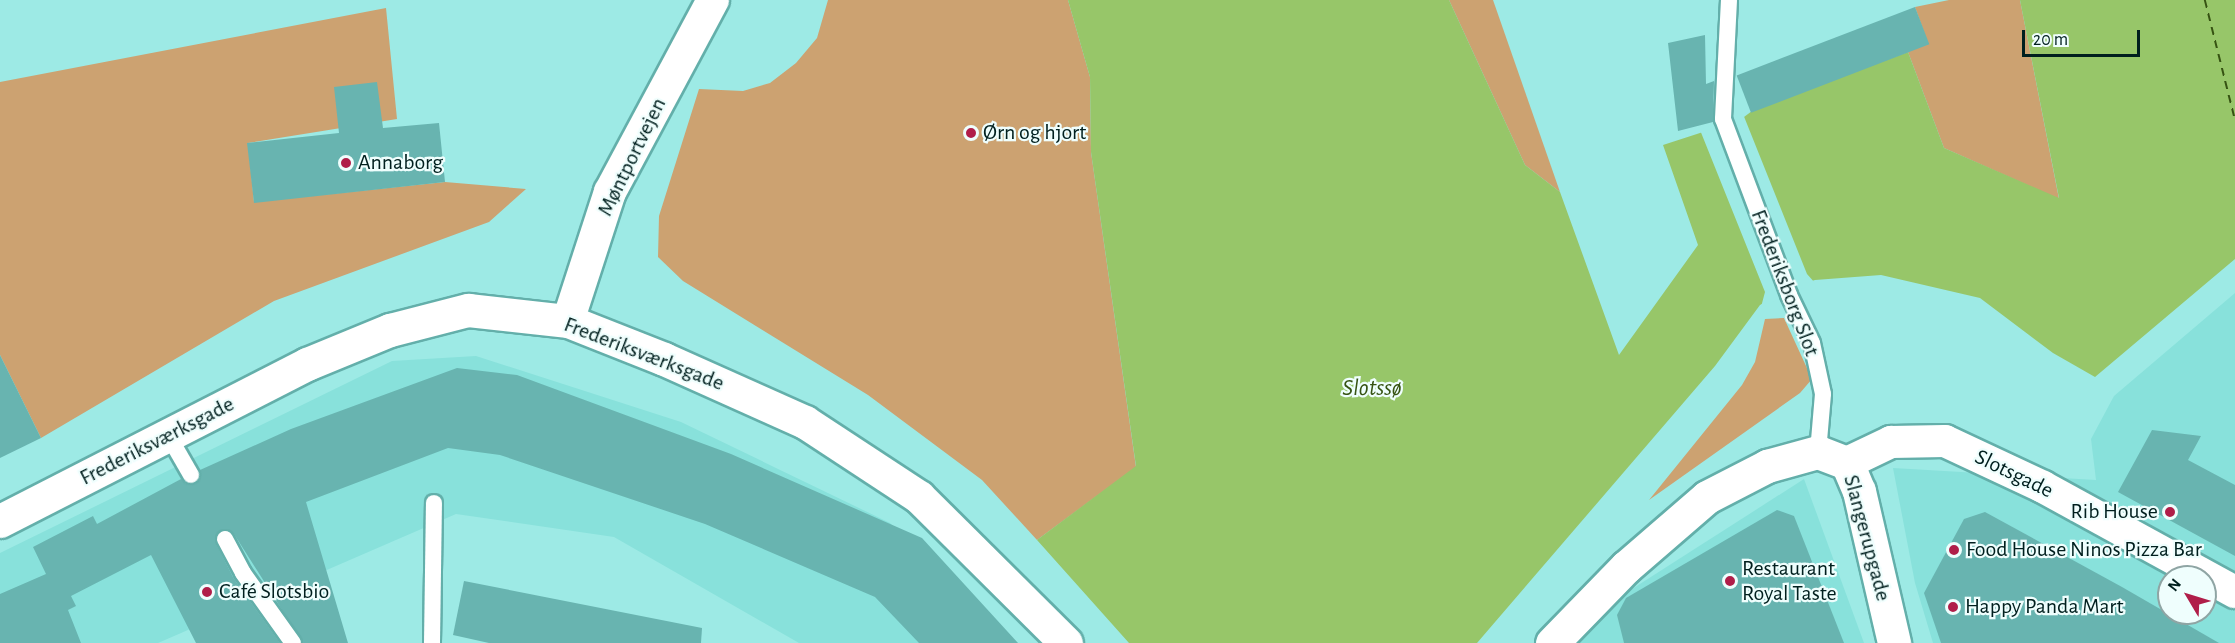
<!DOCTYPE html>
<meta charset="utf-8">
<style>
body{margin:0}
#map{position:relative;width:2235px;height:643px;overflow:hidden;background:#9deae5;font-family:"Alegreya Sans",sans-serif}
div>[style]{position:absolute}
.built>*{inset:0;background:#88e1db}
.green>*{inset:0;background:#cca271}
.water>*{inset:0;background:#97c669}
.pier>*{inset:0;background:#9deae5}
.ferry>*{height:1.5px;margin-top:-0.75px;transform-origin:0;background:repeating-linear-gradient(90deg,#365312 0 8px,transparent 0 14px)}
.building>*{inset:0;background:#68b4b0;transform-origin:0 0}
.roads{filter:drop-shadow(2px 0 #63afaa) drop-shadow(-2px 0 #63afaa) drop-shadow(0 2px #63afaa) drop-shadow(0 -2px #63afaa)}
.service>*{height:16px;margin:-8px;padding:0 8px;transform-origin:8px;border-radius:8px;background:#fff}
.minor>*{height:32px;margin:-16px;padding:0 16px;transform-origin:16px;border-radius:16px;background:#fff}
.tertiary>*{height:33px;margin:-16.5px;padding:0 16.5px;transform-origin:16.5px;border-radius:16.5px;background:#fff}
.dots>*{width:16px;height:16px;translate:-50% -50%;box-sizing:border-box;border:3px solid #effefd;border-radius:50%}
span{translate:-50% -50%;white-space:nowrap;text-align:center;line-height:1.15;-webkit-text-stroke:4.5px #effefd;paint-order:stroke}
.poi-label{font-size:22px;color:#001f1e}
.left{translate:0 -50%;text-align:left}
.right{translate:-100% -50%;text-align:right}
.street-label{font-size:22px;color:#001f1e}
.water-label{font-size:24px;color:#365312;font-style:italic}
.north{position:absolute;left:2157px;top:565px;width:60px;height:60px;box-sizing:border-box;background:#effefd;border:2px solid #8fa5a4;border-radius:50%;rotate:308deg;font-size:16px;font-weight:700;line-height:24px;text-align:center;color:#001f1e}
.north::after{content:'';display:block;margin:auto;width:21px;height:27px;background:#b01e49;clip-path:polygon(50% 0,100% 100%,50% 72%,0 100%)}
.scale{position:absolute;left:2022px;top:30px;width:118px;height:27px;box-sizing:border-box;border:3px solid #001f1e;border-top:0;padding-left:8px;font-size:18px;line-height:21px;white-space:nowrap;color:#001f1e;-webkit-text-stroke:4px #effefd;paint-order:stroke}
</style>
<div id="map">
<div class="built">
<i style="clip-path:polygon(evenodd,2235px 293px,2235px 643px,1933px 643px,1915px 583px,1893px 468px,2096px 480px,2091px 439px,2114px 396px,2235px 293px,2169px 577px,2205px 577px,2205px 613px,2169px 613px,2169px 577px)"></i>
<i style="clip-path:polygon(476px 356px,681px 422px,890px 523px,1005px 643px,799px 643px,614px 537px,456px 514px,158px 643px,0 643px,0 553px,392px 361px)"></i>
<i style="clip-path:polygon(1804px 479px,1864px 643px,1575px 643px,1618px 598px)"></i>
</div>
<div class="green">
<i style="clip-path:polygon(828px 0,1068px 0,1090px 77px,1091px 152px,1136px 467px,1037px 540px,982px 480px,868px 395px,683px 281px,658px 257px,659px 216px,699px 89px,743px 91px,770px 83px,796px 63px,817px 38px)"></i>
<i style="clip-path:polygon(1449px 0,1493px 0,1560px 192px,1525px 165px)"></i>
<i style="clip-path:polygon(1949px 0,2020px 0,2059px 199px,1944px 148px,1908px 52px,1928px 43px,1915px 7px)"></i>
<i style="clip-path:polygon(386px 8px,397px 119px,248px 143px,254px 202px,445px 182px,526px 189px,489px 222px,274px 301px,41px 438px,0 355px,0 82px)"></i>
<i style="clip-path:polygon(1784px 318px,1812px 379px,1800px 393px,1649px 500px,1742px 385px,1755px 362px,1765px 319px)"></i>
</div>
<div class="water">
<i style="clip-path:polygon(1068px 0,1449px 0,1525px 165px,1560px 192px,1619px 355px,1698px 245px,1663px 145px,1740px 120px,1756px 108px,1908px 52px,1944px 148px,2059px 198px,2020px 0,2235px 0,2235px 259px,2095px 377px,2053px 353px,1980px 298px,1881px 275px,1815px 280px,1789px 288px,1760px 305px,1715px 366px,1477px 643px,1129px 643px,1037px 540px,1136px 466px,1091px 152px,1090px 77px)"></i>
</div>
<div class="pier">
<i style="clip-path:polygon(1743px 114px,1807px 274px,1815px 283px,1761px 307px,1765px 292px,1700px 130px)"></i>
</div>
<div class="ferry">
<i style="left:2205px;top:0;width:123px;rotate:75.9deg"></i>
</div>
<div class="building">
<i style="left:1915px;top:7px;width:40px;height:191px;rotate:69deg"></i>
<i style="clip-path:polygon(1705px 35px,1706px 84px,1714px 81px,1713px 122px,1678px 131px,1668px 43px)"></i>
<i style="clip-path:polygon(377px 82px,383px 128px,439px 123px,445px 182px,254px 203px,247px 143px,339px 133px,334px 87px)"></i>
<i style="clip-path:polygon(0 355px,41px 438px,0 458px)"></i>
<i style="clip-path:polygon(457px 368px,517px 375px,731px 454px,922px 538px,1018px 643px,919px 643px,875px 597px,705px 524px,500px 455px,448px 448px,306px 502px,348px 643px,303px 643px,234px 534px,225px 529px,216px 534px,216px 544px,234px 579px,280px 643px,196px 643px,151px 555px,71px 596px,76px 606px,68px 610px,81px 643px,0 643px,0 594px,46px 574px,33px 547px,93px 516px,97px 524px,181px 479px,186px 484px,196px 484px,200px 470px,291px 429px)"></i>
<i style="clip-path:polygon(2152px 430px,2201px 436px,2188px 460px,2235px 485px,2235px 556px,2118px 492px)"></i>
<i style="clip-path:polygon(1777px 510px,1794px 516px,1844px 643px,1624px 643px,1617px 615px,1626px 598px)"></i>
<i style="clip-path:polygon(1985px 512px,2122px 587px,2219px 643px,1941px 643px,1924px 593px,1964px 519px)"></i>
<i style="clip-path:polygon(464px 581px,702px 628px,701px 643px,489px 643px,453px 635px)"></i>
</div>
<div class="roads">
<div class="service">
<i style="left:1729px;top:0;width:119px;rotate:92.9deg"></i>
<i style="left:1723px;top:119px;width:188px;rotate:69.4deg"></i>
<i style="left:1789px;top:295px;width:53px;rotate:64.4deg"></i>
<i style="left:1812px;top:343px;width:52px;rotate:77.8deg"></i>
<i style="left:1823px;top:394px;width:58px;rotate:94.9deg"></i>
<i style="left:168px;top:435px;width:46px;rotate:60.1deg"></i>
<i style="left:225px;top:539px;width:38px;rotate:62deg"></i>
<i style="left:243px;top:573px;width:86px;rotate:54.5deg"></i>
<i style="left:432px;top:643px;width:140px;rotate:-89.2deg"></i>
</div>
<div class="minor">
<i style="left:568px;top:321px;width:136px;rotate:-72deg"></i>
<i style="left:610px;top:192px;width:218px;rotate:-61.8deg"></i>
<i style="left:1847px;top:463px;width:49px;rotate:-25.5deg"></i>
<i style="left:1891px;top:442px;width:54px;rotate:-1.1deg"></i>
<i style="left:1945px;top:441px;width:108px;rotate:25.1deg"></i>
<i style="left:2043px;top:487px;width:219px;rotate:28.7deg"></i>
</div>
<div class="tertiary">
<i style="left:0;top:521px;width:345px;rotate:-27.1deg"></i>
<i style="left:307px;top:364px;width:90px;rotate:-22.3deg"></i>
<i style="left:390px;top:330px;width:81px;rotate:-14.4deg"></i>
<i style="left:468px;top:310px;width:101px;rotate:6.3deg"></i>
<i style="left:568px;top:321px;width:103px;rotate:21.6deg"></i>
<i style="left:664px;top:359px;width:154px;rotate:24.1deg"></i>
<i style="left:805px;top:422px;width:136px;rotate:33.3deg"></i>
<i style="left:919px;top:497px;width:207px;rotate:44.8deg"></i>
<i style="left:1552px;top:643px;width:106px;rotate:-45.8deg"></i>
<i style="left:1626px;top:567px;width:107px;rotate:-40.8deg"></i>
<i style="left:1707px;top:497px;width:68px;rotate:-27.3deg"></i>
<i style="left:1767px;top:466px;width:53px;rotate:-15.4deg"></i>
<i style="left:1818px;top:452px;width:31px;rotate:21deg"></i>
<i style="left:1847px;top:463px;width:30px;rotate:67deg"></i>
<i style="left:1859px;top:491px;width:156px;rotate:77deg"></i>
</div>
</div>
<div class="dots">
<i style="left:971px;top:133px;background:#b01e49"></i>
<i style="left:346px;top:163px;background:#b01e49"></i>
<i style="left:2170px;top:512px;background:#b01e49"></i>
<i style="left:1954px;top:550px;background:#b01e49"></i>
<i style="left:1730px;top:581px;background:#b01e49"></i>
<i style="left:207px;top:592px;background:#b01e49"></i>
<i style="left:1953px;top:607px;background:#b01e49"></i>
</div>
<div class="poi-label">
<span class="left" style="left:983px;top:133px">Ørn og hjort</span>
<span class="left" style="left:358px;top:163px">Annaborg</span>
<span class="right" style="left:2158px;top:512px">Rib House</span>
<span class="left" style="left:1966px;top:550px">Food House Ninos Pizza Bar</span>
<span class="left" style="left:1742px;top:581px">Restaurant<br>Royal Taste</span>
<span class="left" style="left:219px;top:592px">Café Slotsbio</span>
<span class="left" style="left:1965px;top:607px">Happy Panda Mart</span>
</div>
<div class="street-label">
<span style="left:632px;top:157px;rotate:-64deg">Møntportvejen</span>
<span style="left:1785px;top:283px;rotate:69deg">Frederiksborg Slot</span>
<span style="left:644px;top:354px;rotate:21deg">Frederiksværksgade</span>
<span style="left:157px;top:441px;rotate:-27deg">Frederiksværksgade</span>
<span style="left:2014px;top:474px;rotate:26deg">Slotsgade</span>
<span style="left:1867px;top:538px;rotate:75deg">Slangerupgade</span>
</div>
<div class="water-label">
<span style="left:1372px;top:389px">Slotssø</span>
</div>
<div class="north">N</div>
<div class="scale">20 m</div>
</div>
